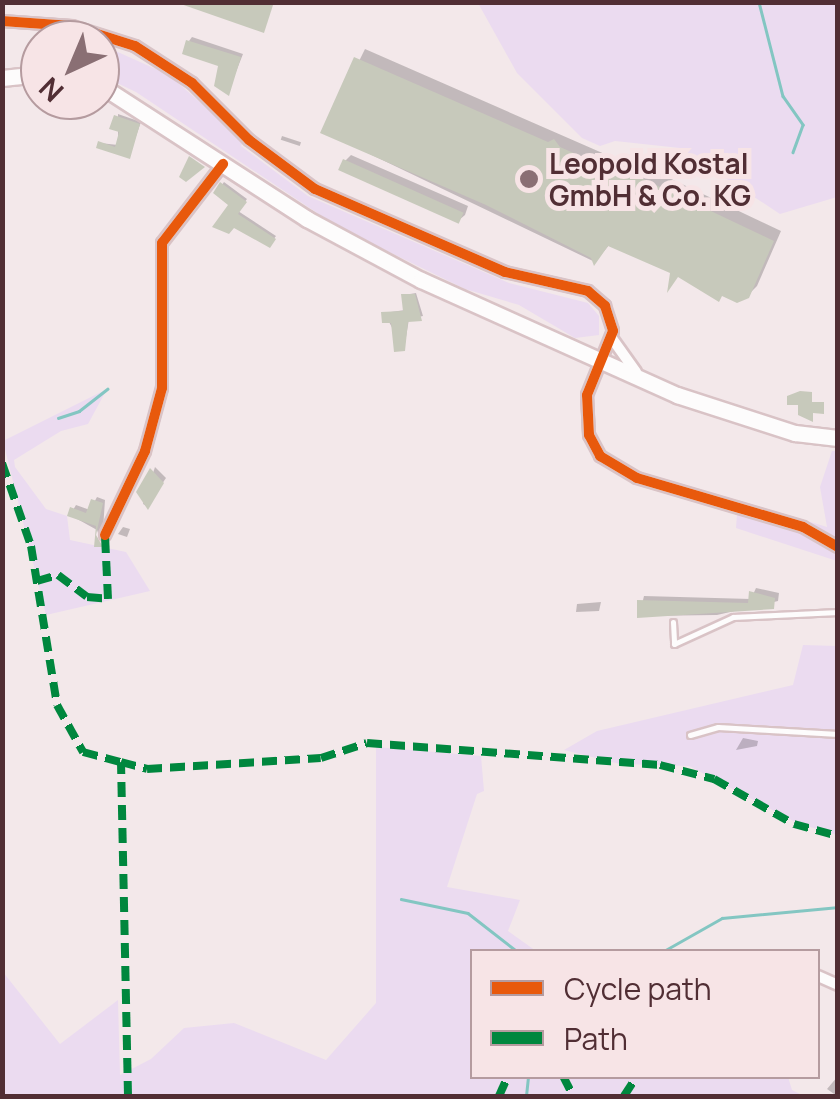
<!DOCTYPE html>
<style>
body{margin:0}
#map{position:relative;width:840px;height:1099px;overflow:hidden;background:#f3e8ea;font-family:Manrope,sans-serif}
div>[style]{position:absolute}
.green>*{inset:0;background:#ebdbf0}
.shadow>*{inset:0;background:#0003;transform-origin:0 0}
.stream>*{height:2.5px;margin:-1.25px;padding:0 1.25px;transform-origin:1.25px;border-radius:1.25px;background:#83c6c2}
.building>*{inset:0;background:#c7c9bb;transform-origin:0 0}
.roads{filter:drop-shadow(2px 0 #d9c3c6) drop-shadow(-2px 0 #d9c3c6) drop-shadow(0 2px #d9c3c6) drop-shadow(0 -2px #d9c3c6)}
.service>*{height:5px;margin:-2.5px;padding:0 2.5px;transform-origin:2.5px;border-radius:2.5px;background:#fdfcfc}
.minor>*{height:10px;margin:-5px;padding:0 5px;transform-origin:5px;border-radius:5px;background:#fdfcfc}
.secondary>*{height:15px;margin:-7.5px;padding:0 7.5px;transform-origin:7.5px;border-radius:7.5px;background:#fdfcfc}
.quiet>*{height:8px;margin-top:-4px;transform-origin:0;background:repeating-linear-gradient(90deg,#00873e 0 15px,transparent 0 23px)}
.cycleway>*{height:10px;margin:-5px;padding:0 5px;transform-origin:5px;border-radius:5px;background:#e8590c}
.dots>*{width:28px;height:28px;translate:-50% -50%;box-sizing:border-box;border:5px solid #f7e4e6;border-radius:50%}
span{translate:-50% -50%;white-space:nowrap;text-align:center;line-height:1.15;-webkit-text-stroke:10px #f7e4e6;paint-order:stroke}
.poi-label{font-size:28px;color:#512e34;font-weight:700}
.left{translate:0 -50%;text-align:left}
.frame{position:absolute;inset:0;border:5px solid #512e34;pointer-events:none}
.legend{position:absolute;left:470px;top:949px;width:350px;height:130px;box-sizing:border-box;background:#f7e4e6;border:2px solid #b59b9f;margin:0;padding:12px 18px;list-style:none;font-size:30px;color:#512e34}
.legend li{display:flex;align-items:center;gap:20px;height:50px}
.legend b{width:50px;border:2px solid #b59b9f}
.north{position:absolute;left:20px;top:20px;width:100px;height:100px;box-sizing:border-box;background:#f7e4e6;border:2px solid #b59b9f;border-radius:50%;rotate:224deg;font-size:28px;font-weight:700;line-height:40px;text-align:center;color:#512e34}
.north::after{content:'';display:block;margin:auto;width:35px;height:45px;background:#8a6f74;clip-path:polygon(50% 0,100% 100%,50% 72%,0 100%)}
</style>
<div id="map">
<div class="green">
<i style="clip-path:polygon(478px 3px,837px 3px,837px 197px,780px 214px,680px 148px,615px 141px,600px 146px,582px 138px,517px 73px)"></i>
<i style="clip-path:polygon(100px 44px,169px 75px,244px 141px,241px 146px,308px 196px,509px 283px,588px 303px,599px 316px,599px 335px,575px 338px,519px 305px,465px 289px,338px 227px,136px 92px,100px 75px)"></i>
<i style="clip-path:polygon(107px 389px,88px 424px,61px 431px,14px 460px,15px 467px,46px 509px,67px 516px,70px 540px,126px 552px,150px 591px,46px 615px,3px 441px)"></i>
<i style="clip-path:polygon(832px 451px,837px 451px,837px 561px,736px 528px,738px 500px,827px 527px,820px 487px)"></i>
<i style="clip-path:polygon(803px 645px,837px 646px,837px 835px,797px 823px,689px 766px,620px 764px,564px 750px,597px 731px,793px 685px)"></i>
<i style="clip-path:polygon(376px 747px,481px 756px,484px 791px,477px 794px,447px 887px,520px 900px,508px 931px,536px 951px,472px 952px,472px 1076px,788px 1077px,792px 1090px,804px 1096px,3px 1096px,3px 972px,60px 1044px,118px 1000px,120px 1075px,151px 1059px,184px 1028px,234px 1023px,326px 1060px,376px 1003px)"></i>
</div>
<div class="shadow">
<i style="clip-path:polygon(192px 37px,243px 54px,228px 92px,221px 65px,189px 41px)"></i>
<i style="clip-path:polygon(365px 49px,623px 162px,627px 158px,781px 231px,757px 286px,747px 296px,724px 294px,610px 244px,595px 262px,324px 132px)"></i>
<i style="clip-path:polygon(118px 114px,141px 122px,129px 156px,100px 143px,118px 145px)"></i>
<i style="left:282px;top:136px;width:20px;height:4px;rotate:18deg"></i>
<i style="clip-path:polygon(351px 155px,468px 206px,465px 215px,459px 220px,345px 161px)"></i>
<i style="clip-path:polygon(224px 182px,247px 199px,238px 211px,276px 236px,269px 245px,235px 225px,232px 204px,216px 193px)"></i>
<i style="clip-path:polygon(416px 293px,423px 316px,409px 319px,404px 349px,384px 313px,405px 310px,404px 295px)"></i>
<i style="clip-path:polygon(155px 467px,166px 478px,147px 506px,143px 504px)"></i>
<i style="clip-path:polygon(97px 497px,105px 500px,102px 544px,97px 530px,70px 515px,76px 505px,90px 510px)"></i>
<i style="clip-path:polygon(123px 527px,130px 529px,127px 537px,118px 534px)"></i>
<i style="clip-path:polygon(756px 588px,779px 593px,778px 601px,717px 615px,639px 616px,644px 596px,751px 599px)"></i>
<i style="clip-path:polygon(601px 602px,599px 611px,576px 612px,577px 604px)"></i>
<i style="clip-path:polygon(743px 738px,758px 741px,757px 746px,736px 750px)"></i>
<i style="clip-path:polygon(838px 1076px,838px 1096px,837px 1096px,827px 1089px)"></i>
</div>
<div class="stream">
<i style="left:759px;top:2px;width:97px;rotate:75.7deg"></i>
<i style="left:783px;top:96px;width:35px;rotate:55deg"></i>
<i style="left:803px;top:125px;width:29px;rotate:110deg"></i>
<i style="left:58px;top:418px;width:22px;rotate:-18deg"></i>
<i style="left:79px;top:411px;width:36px;rotate:-38deg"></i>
<i style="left:401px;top:899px;width:68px;rotate:11.8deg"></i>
<i style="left:468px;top:913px;width:63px;rotate:38deg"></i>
<i style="left:662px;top:952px;width:69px;rotate:-29.5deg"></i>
<i style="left:722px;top:918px;width:117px;rotate:-5.4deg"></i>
<i style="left:526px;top:1096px;width:20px;rotate:-84deg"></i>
</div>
<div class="building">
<i style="clip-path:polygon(175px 2px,274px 2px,264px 33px)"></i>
<i style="clip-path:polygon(186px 40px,241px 57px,229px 96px,214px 86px,218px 66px,182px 54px)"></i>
<i style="clip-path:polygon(354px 57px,548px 142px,554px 139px,560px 147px,614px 171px,616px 166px,774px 241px,749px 298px,737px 303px,722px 296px,719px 302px,678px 277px,667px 293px,670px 273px,608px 246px,594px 266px,591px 258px,486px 205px,320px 133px)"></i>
<i style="clip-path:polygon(114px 115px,140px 124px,130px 159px,96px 148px,98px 141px,115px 147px,119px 132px,109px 129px)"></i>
<i style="clip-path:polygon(189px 156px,205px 167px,186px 182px,179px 177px)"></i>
<i style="left:343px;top:159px;width:132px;height:12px;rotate:24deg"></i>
<i style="clip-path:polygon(220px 182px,247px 202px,238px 214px,276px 239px,270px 248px,234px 228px,229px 234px,212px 227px,228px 205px,213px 193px)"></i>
<i style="clip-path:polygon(401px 294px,415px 294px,422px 321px,408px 322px,405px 351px,394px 352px,391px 323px,382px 323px,381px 312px,403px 311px)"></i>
<i style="clip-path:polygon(800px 391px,812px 392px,812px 402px,824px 402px,824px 414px,813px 413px,813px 422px,798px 415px,798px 405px,787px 405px,787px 396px)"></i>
<i style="clip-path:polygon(150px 468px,164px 483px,148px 510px,136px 492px)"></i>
<i style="clip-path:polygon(91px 499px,103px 503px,96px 535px,103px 547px,94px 547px,96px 526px,67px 516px,70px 507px,86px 513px)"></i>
<i style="clip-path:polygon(749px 591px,775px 598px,774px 609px,637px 618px,637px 600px,748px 603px)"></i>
</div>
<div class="roads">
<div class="service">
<i style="left:673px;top:622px;width:22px;rotate:87deg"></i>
<i style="left:674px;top:644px;width:65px;rotate:-24.6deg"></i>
<i style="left:733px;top:617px;width:105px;rotate:-2.7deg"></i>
<i style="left:690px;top:735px;width:29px;rotate:-16deg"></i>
<i style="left:718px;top:727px;width:120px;rotate:3.3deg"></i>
</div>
<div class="minor">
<i style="left:2px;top:21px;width:70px;rotate:4.1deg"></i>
<i style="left:72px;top:26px;width:66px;rotate:17.6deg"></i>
<i style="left:135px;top:46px;width:68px;rotate:33deg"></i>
<i style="left:192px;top:83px;width:81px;rotate:45deg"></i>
<i style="left:249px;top:140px;width:82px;rotate:36.6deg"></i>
<i style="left:315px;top:189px;width:207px;rotate:23.6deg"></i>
<i style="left:505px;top:272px;width:85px;rotate:12.9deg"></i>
<i style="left:588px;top:291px;width:23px;rotate:41deg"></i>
<i style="left:605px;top:306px;width:26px;rotate:72deg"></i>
<i style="left:613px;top:331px;width:69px;rotate:112.1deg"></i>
<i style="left:587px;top:395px;width:40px;rotate:87.1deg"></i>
<i style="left:589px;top:435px;width:24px;rotate:62deg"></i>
<i style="left:600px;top:456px;width:43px;rotate:30.7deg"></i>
<i style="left:637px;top:478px;width:173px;rotate:16.4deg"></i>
<i style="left:803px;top:527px;width:40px;rotate:29.7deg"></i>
<i style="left:611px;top:337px;width:43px;rotate:54.5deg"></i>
<i style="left:105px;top:535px;width:93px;rotate:-64.5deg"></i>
<i style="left:145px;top:451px;width:65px;rotate:-74.9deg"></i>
<i style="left:162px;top:388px;width:145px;rotate:-90deg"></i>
<i style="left:162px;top:243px;width:100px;rotate:-52.3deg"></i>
<i style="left:818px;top:976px;width:22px;rotate:24deg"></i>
</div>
<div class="secondary">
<i style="left:2px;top:78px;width:38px;rotate:-6deg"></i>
<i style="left:100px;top:85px;width:247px;rotate:32.9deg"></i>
<i style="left:307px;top:219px;width:129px;rotate:28.2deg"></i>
<i style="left:421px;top:280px;width:281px;rotate:24.2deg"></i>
<i style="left:677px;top:395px;width:124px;rotate:17.9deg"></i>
<i style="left:795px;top:433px;width:43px;rotate:6.6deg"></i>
</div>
</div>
<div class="quiet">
<i style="left:2px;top:463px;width:88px;rotate:70.7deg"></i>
<i style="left:31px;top:546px;width:161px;rotate:80.7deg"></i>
<i style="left:57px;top:705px;width:54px;rotate:61deg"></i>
<i style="left:83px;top:752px;width:39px;rotate:15deg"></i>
<i style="left:37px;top:581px;width:22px;rotate:-16deg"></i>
<i style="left:58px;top:575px;width:36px;rotate:37deg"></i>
<i style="left:87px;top:597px;width:21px;rotate:5deg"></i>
<i style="left:108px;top:599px;width:64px;rotate:-92.7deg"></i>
<i style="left:563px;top:1076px;width:22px;rotate:63deg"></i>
<i style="left:128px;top:1096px;width:334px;rotate:-91.2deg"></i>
<i style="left:121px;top:762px;width:27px;rotate:15deg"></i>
<i style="left:147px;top:769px;width:174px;rotate:-3.6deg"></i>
<i style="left:321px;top:758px;width:48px;rotate:-18.1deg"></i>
<i style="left:367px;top:743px;width:294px;rotate:4.3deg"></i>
<i style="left:660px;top:765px;width:56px;rotate:14.5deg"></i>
<i style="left:714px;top:779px;width:92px;rotate:29.4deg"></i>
<i style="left:794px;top:824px;width:46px;rotate:15.3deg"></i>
<i style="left:499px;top:1096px;width:22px;rotate:-66deg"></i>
<i style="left:624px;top:1096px;width:24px;rotate:-57deg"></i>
</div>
<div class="cycleway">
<i style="left:2px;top:21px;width:70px;rotate:4.1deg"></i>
<i style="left:72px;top:26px;width:66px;rotate:17.6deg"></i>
<i style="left:135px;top:46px;width:68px;rotate:33deg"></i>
<i style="left:192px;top:83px;width:81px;rotate:45deg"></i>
<i style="left:249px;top:140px;width:82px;rotate:36.6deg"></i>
<i style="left:315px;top:189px;width:207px;rotate:23.6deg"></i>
<i style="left:505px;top:272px;width:85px;rotate:12.9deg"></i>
<i style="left:588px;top:291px;width:23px;rotate:41deg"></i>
<i style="left:605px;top:306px;width:26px;rotate:72deg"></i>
<i style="left:613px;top:331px;width:69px;rotate:112.1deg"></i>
<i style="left:587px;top:395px;width:40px;rotate:87.1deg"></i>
<i style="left:589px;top:435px;width:24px;rotate:62deg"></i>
<i style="left:600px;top:456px;width:43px;rotate:30.7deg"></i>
<i style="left:637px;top:478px;width:173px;rotate:16.4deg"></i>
<i style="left:803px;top:527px;width:40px;rotate:29.7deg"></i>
<i style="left:105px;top:535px;width:93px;rotate:-64.5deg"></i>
<i style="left:145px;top:451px;width:65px;rotate:-74.9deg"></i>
<i style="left:162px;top:388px;width:145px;rotate:-90deg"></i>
<i style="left:162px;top:243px;width:100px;rotate:-52.3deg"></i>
</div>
<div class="dots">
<i style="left:529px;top:179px;background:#8a6f74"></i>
</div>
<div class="poi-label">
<span class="left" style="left:549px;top:179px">Leopold Kostal<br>GmbH &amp; Co. KG</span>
</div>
<div class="frame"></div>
<ul class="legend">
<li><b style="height:12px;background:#e8590c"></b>Cycle path</li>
<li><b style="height:12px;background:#00873e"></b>Path</li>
</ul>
<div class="north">N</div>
</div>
